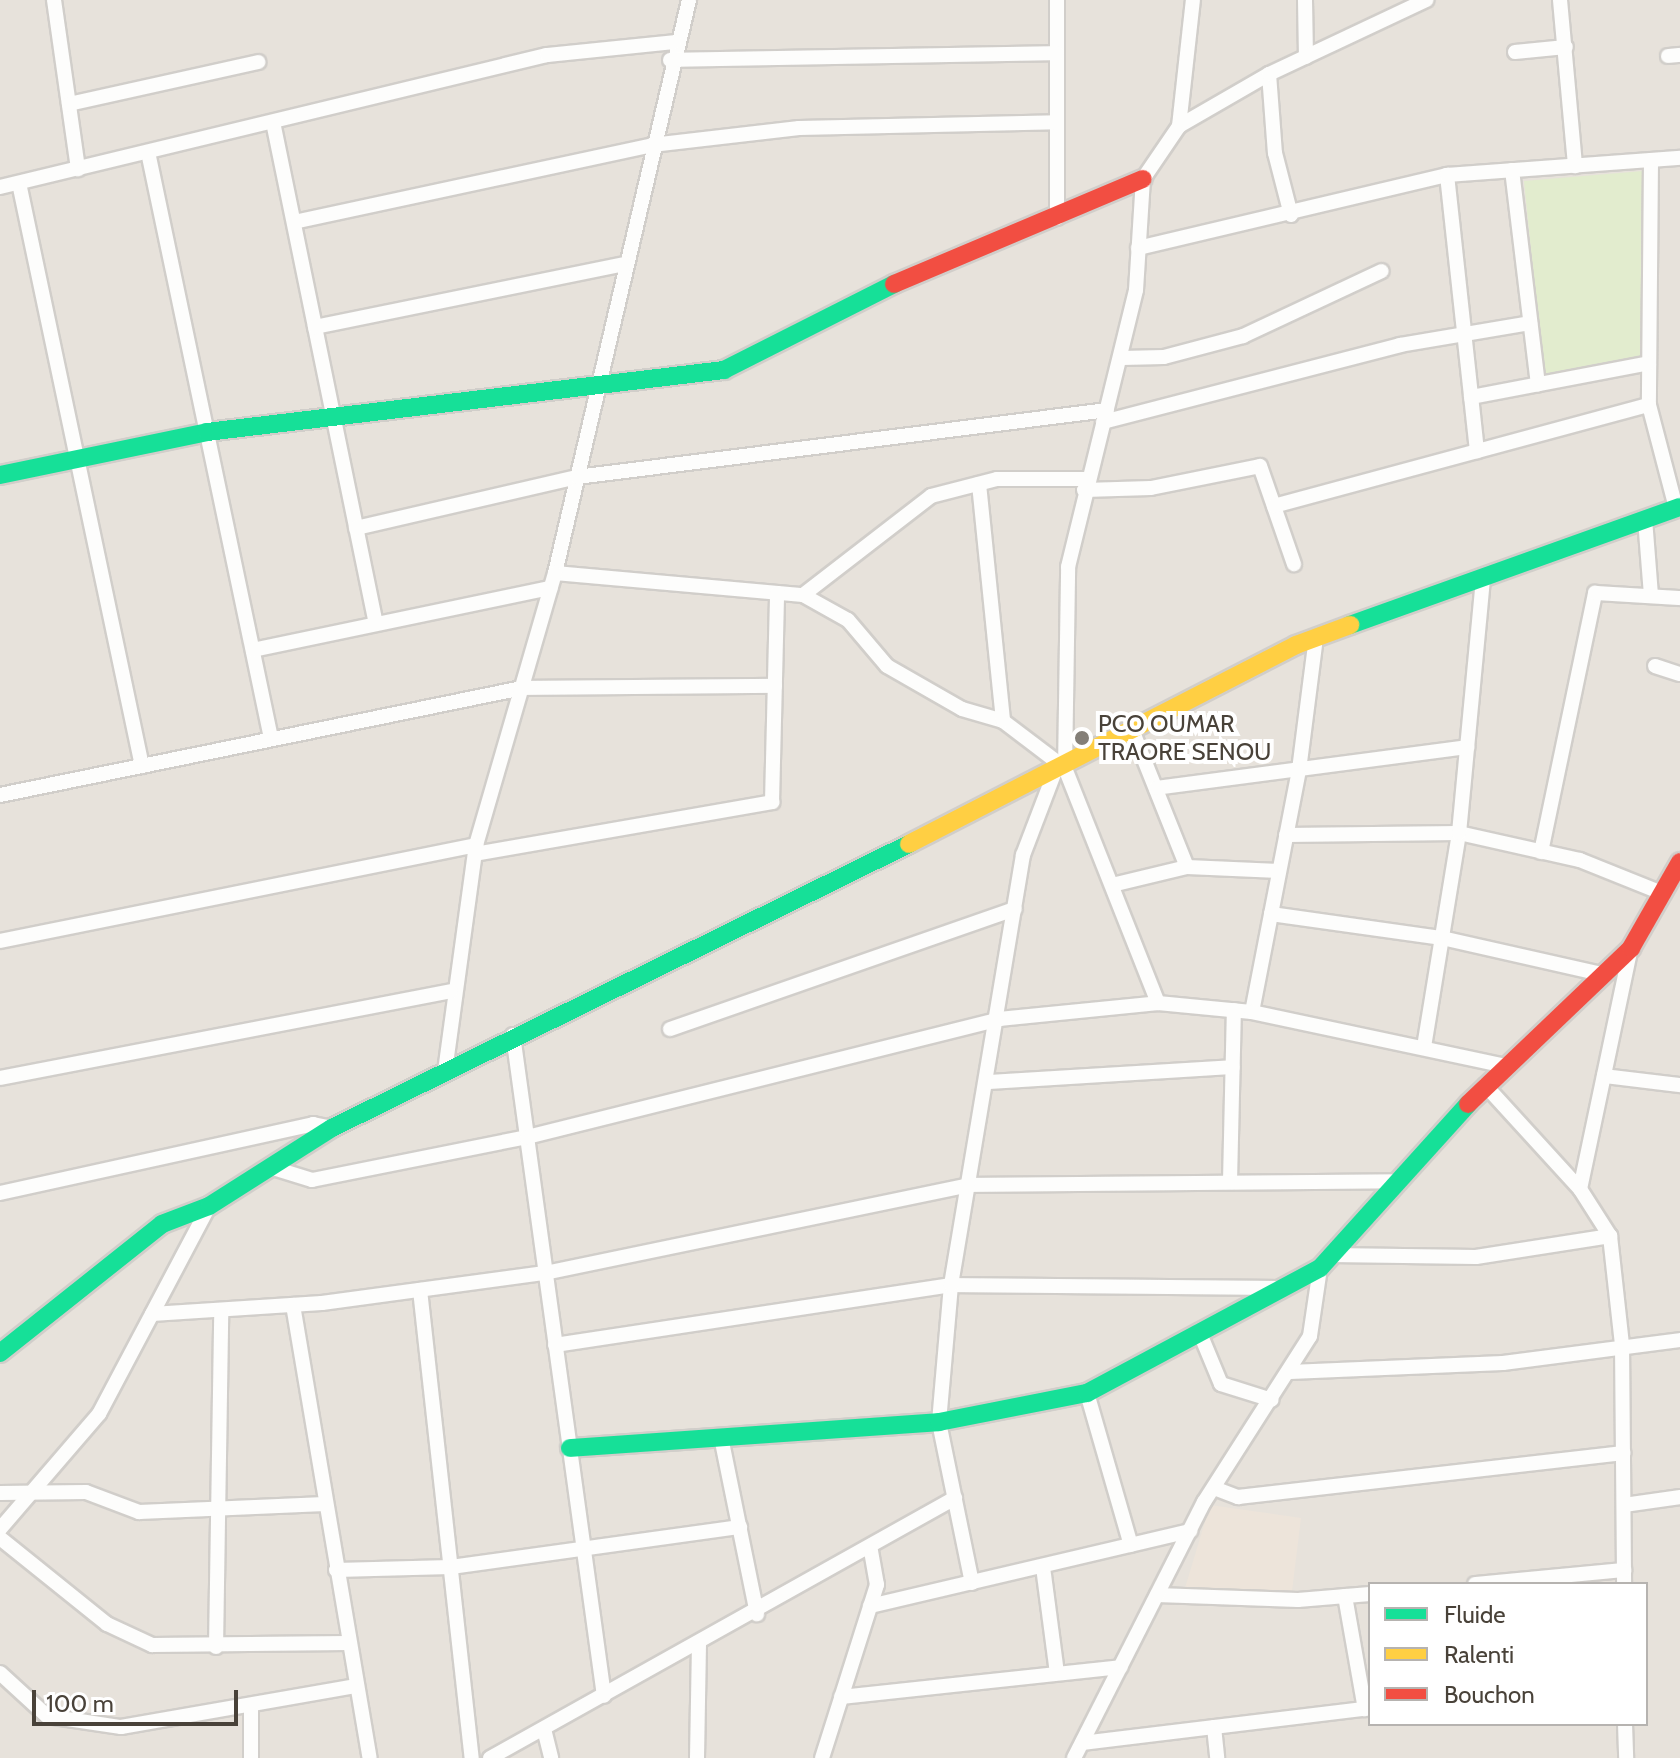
<!DOCTYPE html>
<style>
body{margin:0}
#map{position:relative;width:1680px;height:1758px;overflow:hidden;background:#f3f0ed;font-family:Cabin,sans-serif}
div>[style]{position:absolute}
.residential>*{inset:0;background:#e7e2db}
.commercial>*{inset:0;background:#ede4da}
.green>*{inset:0;background:#e2ecce}
.roads{filter:drop-shadow(2px 0 #d1ceca) drop-shadow(-2px 0 #d1ceca) drop-shadow(0 2px #d1ceca) drop-shadow(0 -2px #d1ceca)}
.street>*{height:14px;margin:-7px;padding:0 7px;transform-origin:7px;border-radius:7px;background:#fdfdfc}
.fast>*{height:18px;margin:-9px;padding:0 9px;transform-origin:9px;border-radius:9px;background:#16e098}
.slow>*{height:18px;margin:-9px;padding:0 9px;transform-origin:9px;border-radius:9px;background:#ffcf43}
.jam>*{height:18px;margin:-9px;padding:0 9px;transform-origin:9px;border-radius:9px;background:#f24e42}
.dots>*{width:22px;height:22px;translate:-50% -50%;box-sizing:border-box;border:4px solid #fff;border-radius:50%}
span{translate:-50% -50%;white-space:nowrap;text-align:center;line-height:1.15;-webkit-text-stroke:8px #fff;paint-order:stroke}
.poi-label{font-size:24px;color:#494239}
.left{translate:0 -50%;text-align:left}
.legend{position:absolute;left:1368px;top:1582px;width:280px;height:144px;box-sizing:border-box;background:#fff;border:2px solid #b6b3b0;margin:0;padding:10px 14px;list-style:none;font-size:24px;color:#494239}
.legend li{display:flex;align-items:center;gap:16px;height:40px}
.legend b{width:40px;border:2px solid #b6b3b0}
.scale{position:absolute;left:32px;top:1690px;width:206px;height:36px;box-sizing:border-box;border:4px solid #494239;border-top:0;padding-left:10px;font-size:24px;line-height:28px;white-space:nowrap;color:#494239;-webkit-text-stroke:6px #fff;paint-order:stroke}
</style>
<div id="map">
<div class="residential">
<i style="clip-path:polygon(evenodd,0 0,1680px 0,1680px 1758px,0 1758px,0 0,1370px 1584px,1646px 1584px,1646px 1724px,1370px 1724px,1370px 1584px)"></i>
</div>
<div class="commercial">
<i style="clip-path:polygon(1210px 1505px,1301px 1518px,1292px 1591px,1185px 1588px)"></i>
</div>
<div class="green">
<i style="clip-path:polygon(1643px 171px,1645px 361px,1544px 379px,1524px 181px)"></i>
</div>
<div class="roads">
<div class="street">
<i style="left:54px;top:0;width:171px;rotate:81.9deg"></i>
<i style="left:689px;top:0;width:588px;rotate:103.16deg"></i>
<i style="left:555px;top:573px;width:249px;rotate:5.1deg"></i>
<i style="left:803px;top:595px;width:51px;rotate:29.1deg"></i>
<i style="left:848px;top:620px;width:60px;rotate:49.7deg"></i>
<i style="left:887px;top:666px;width:86px;rotate:29.8deg"></i>
<i style="left:962px;top:709px;width:43px;rotate:16.3deg"></i>
<i style="left:1003px;top:721px;width:78px;rotate:37.2deg"></i>
<i style="left:1057px;top:0;width:218px;rotate:90deg"></i>
<i style="left:1305px;top:0;width:57px;rotate:89deg"></i>
<i style="left:1560px;top:0;width:167px;rotate:84.8deg"></i>
<i style="left:1515px;top:52px;width:51px;rotate:-5.6deg"></i>
<i style="left:1668px;top:56px;width:12px;rotate:-5deg"></i>
<i style="left:670px;top:60px;width:387px;rotate:-1deg"></i>
<i style="left:1269px;top:74px;width:79px;rotate:85.7deg"></i>
<i style="left:1275px;top:153px;width:64px;rotate:75.5deg"></i>
<i style="left:69px;top:104px;width:194px;rotate:-12.5deg"></i>
<i style="left:273px;top:122px;width:512px;rotate:78.41deg"></i>
<i style="left:1179px;top:126px;width:127px;rotate:-83.7deg"></i>
<i style="left:148px;top:152px;width:599px;rotate:78.15deg"></i>
<i style="left:1651px;top:160px;width:245px;rotate:90.5deg"></i>
<i style="left:1649px;top:405px;width:106px;rotate:75.3deg"></i>
<i style="left:1512px;top:170px;width:216px;rotate:83.1deg"></i>
<i style="left:1447px;top:175px;width:278px;rotate:83.8deg"></i>
<i style="left:19px;top:183px;width:596px;rotate:78.09deg"></i>
<i style="left:0;top:187px;width:563px;rotate:-13.57deg"></i>
<i style="left:547px;top:55px;width:128px;rotate:-5.8deg"></i>
<i style="left:294px;top:222px;width:366px;rotate:-12.1deg"></i>
<i style="left:652px;top:145px;width:148px;rotate:-6.6deg"></i>
<i style="left:799px;top:128px;width:258px;rotate:-1.3deg"></i>
<i style="left:1138px;top:248px;width:318px;rotate:-13.3deg"></i>
<i style="left:1447px;top:175px;width:234px;rotate:-4.2deg"></i>
<i style="left:315px;top:327px;width:317px;rotate:-11.5deg"></i>
<i style="left:1122px;top:358px;width:42px;rotate:-1.4deg"></i>
<i style="left:1164px;top:357px;width:82px;rotate:-14.9deg"></i>
<i style="left:1243px;top:336px;width:153px;rotate:-25.1deg"></i>
<i style="left:1471px;top:397px;width:181px;rotate:-10.8deg"></i>
<i style="left:1103px;top:422px;width:307px;rotate:-14.5deg"></i>
<i style="left:1400px;top:345px;width:132px;rotate:-9.6deg"></i>
<i style="left:979px;top:484px;width:238px;rotate:84.2deg"></i>
<i style="left:1084px;top:490px;width:67px;rotate:-1.7deg"></i>
<i style="left:1151px;top:488px;width:111px;rotate:-11.4deg"></i>
<i style="left:1260px;top:466px;width:104px;rotate:70.9deg"></i>
<i style="left:1274px;top:506px;width:388px;rotate:-15.1deg"></i>
<i style="left:1645px;top:519px;width:77px;rotate:85.5deg"></i>
<i style="left:356px;top:528px;width:227px;rotate:-13deg"></i>
<i style="left:577px;top:477px;width:534px;rotate:-7.2deg"></i>
<i style="left:803px;top:595px;width:162px;rotate:-37.7deg"></i>
<i style="left:931px;top:496px;width:68px;rotate:-14.4deg"></i>
<i style="left:997px;top:479px;width:89px"></i>
<i style="left:253px;top:650px;width:304px;rotate:-11.8deg"></i>
<i style="left:1655px;top:666px;width:26px;rotate:18deg"></i>
<i style="left:1133px;top:732px;width:145px;rotate:68.2deg"></i>
<i style="left:1156px;top:788px;width:314px;rotate:-7.5deg"></i>
<i style="left:0;top:795px;width:533px;rotate:-11.58deg"></i>
<i style="left:522px;top:688px;width:253px;rotate:-0.5deg"></i>
<i style="left:1286px;top:835px;width:173px;rotate:-0.7deg"></i>
<i style="left:1459px;top:833px;width:124px;rotate:12.6deg"></i>
<i style="left:1580px;top:860px;width:88px;rotate:21.9deg"></i>
<i style="left:1541px;top:852px;width:265px;rotate:-78.2deg"></i>
<i style="left:1595px;top:593px;width:85px;rotate:3.4deg"></i>
<i style="left:475px;top:854px;width:302px;rotate:-9.9deg"></i>
<i style="left:772px;top:802px;width:209px;rotate:-88.6deg"></i>
<i style="left:1112px;top:885px;width:77px;rotate:-13.5deg"></i>
<i style="left:1187px;top:867px;width:92px;rotate:2.5deg"></i>
<i style="left:1271px;top:914px;width:173px;rotate:8deg"></i>
<i style="left:1442px;top:938px;width:164px;rotate:12.7deg"></i>
<i style="left:0;top:941px;width:486px;rotate:-11.4deg"></i>
<i style="left:476px;top:845px;width:283px;rotate:-73.8deg"></i>
<i style="left:1158px;top:1003px;width:253px;rotate:-111.6deg"></i>
<i style="left:1065px;top:768px;width:201px;rotate:-89.1deg"></i>
<i style="left:1068px;top:567px;width:285px;rotate:-76.2deg"></i>
<i style="left:1136px;top:290px;width:111px;rotate:-86.4deg"></i>
<i style="left:1143px;top:179px;width:64px;rotate:-55.8deg"></i>
<i style="left:1179px;top:126px;width:104px;rotate:-30deg"></i>
<i style="left:1269px;top:74px;width:174px;rotate:-25.2deg"></i>
<i style="left:1252px;top:1012px;width:247px;rotate:-79deg"></i>
<i style="left:1299px;top:770px;width:134px;rotate:-82.7deg"></i>
<i style="left:670px;top:1029px;width:365px;rotate:-19.2deg"></i>
<i style="left:513px;top:1035px;width:667px;rotate:82.16deg"></i>
<i style="left:1424px;top:1047px;width:217px;rotate:-80.7deg"></i>
<i style="left:1459px;top:833px;width:257px;rotate:-84.6deg"></i>
<i style="left:445px;top:1071px;width:228px;rotate:-82.2deg"></i>
<i style="left:1604px;top:1076px;width:77px;rotate:6.8deg"></i>
<i style="left:0;top:1078px;width:459px;rotate:-10.9deg"></i>
<i style="left:988px;top:1082px;width:245px;rotate:-3.5deg"></i>
<i style="left:1485px;top:1085px;width:141px;rotate:47.6deg"></i>
<i style="left:1580px;top:1189px;width:56px;rotate:57.4deg"></i>
<i style="left:1610px;top:1236px;width:109px;rotate:83.7deg"></i>
<i style="left:1622px;top:1344px;width:240px;rotate:89.5deg"></i>
<i style="left:270px;top:1167px;width:44px;rotate:17.2deg"></i>
<i style="left:312px;top:1180px;width:219px;rotate:-11.3deg"></i>
<i style="left:527px;top:1137px;width:487px;rotate:-14deg"></i>
<i style="left:999px;top:1019px;width:160px;rotate:-5.7deg"></i>
<i style="left:1158px;top:1003px;width:94px;rotate:5.5deg"></i>
<i style="left:1252px;top:1012px;width:259px;rotate:12deg"></i>
<i style="left:1230px;top:1182px;width:172px;rotate:-88.7deg"></i>
<i style="left:1580px;top:1189px;width:246px;rotate:-78.1deg"></i>
<i style="left:0;top:1193px;width:321px;rotate:-12.4deg"></i>
<i style="left:313px;top:1124px;width:19px;rotate:12deg"></i>
<i style="left:1331px;top:1255px;width:145px;rotate:0.8deg"></i>
<i style="left:1476px;top:1257px;width:136px;rotate:-8.9deg"></i>
<i style="left:420px;top:1290px;width:471px;rotate:83.7deg"></i>
<i style="left:293px;top:1305px;width:459px;rotate:80.4deg"></i>
<i style="left:152px;top:1314px;width:170px;rotate:-3.7deg"></i>
<i style="left:322px;top:1303px;width:225px;rotate:-7.7deg"></i>
<i style="left:545px;top:1273px;width:433px;rotate:-11.7deg"></i>
<i style="left:969px;top:1185px;width:425px;rotate:-0.5deg"></i>
<i style="left:1199px;top:1331px;width:57px;rotate:67.5deg"></i>
<i style="left:1221px;top:1384px;width:53px;rotate:17.4deg"></i>
<i style="left:555px;top:1345px;width:401px;rotate:-8.6deg"></i>
<i style="left:951px;top:1285px;width:323px;rotate:0.5deg"></i>
<i style="left:1290px;top:1372px;width:213px;rotate:-2.4deg"></i>
<i style="left:1503px;top:1363px;width:178px;rotate:-7.4deg"></i>
<i style="left:1087px;top:1393px;width:158px;rotate:73.9deg"></i>
<i style="left:721px;top:1437px;width:181px;rotate:78.5deg"></i>
<i style="left:1214px;top:1488px;width:26px;rotate:21deg"></i>
<i style="left:1238px;top:1497px;width:388px;rotate:-6.5deg"></i>
<i style="left:0;top:1493px;width:86px;rotate:-0.7deg"></i>
<i style="left:86px;top:1492px;width:57px;rotate:20.7deg"></i>
<i style="left:139px;top:1512px;width:186px;rotate:-2.5deg"></i>
<i style="left:1624px;top:1505px;width:57px;rotate:-8.1deg"></i>
<i style="left:0;top:1529px;width:152px;rotate:-49.3deg"></i>
<i style="left:99px;top:1414px;width:235px;rotate:-62.1deg"></i>
<i style="left:0;top:1538px;width:137px;rotate:38.8deg"></i>
<i style="left:107px;top:1624px;width:50px;rotate:25deg"></i>
<i style="left:152px;top:1645px;width:196px;rotate:-0.6deg"></i>
<i style="left:1043px;top:1567px;width:107px;rotate:82.5deg"></i>
<i style="left:336px;top:1570px;width:115px;rotate:-1.5deg"></i>
<i style="left:451px;top:1567px;width:292px;rotate:-7.9deg"></i>
<i style="left:972px;top:1583px;width:164px;rotate:-101.6deg"></i>
<i style="left:939px;top:1422px;width:138px;rotate:-85deg"></i>
<i style="left:951px;top:1285px;width:436px;rotate:-80.5deg"></i>
<i style="left:1023px;top:855px;width:87px;rotate:-69.1deg"></i>
<i style="left:1475px;top:1584px;width:150px;rotate:-5.4deg"></i>
<i style="left:1157px;top:1595px;width:141px;rotate:2deg"></i>
<i style="left:1298px;top:1600px;width:72px;rotate:-4.8deg"></i>
<i style="left:1345px;top:1596px;width:115px;rotate:80deg"></i>
<i style="left:870px;top:1606px;width:329px;rotate:-13.2deg"></i>
<i style="left:216px;top:1647px;width:337px;rotate:-89.1deg"></i>
<i style="left:0;top:1673px;width:64px;rotate:42.5deg"></i>
<i style="left:47px;top:1716px;width:75px;rotate:8.5deg"></i>
<i style="left:121px;top:1727px;width:239px;rotate:-9.9deg"></i>
<i style="left:841px;top:1697px;width:281px;rotate:-6.1deg"></i>
<i style="left:251px;top:1705px;width:53px;rotate:90deg"></i>
<i style="left:1625px;top:1724px;width:34px;rotate:88deg"></i>
<i style="left:1214px;top:1727px;width:31px;rotate:84deg"></i>
<i style="left:544px;top:1729px;width:30px;rotate:76deg"></i>
<i style="left:1082px;top:1743px;width:290px;rotate:-6.9deg"></i>
<i style="left:490px;top:1758px;width:533px;rotate:-29.21deg"></i>
<i style="left:697px;top:1758px;width:113px;rotate:-89deg"></i>
<i style="left:822px;top:1758px;width:182px;rotate:-72.4deg"></i>
<i style="left:877px;top:1585px;width:39px;rotate:-100deg"></i>
<i style="left:1074px;top:1758px;width:287px;rotate:-63.1deg"></i>
<i style="left:1204px;top:1502px;width:197px;rotate:-57.4deg"></i>
<i style="left:1310px;top:1336px;width:69px;rotate:-81.6deg"></i>
</div>
<div class="fast">
<i style="left:0;top:475px;width:211px;rotate:-11.7deg"></i>
<i style="left:207px;top:432px;width:521px;rotate:-6.84deg"></i>
<i style="left:724px;top:370px;width:191px;rotate:-26.8deg"></i>
<i style="left:1350px;top:625px;width:350px;rotate:-19.7deg"></i>
<i style="left:0;top:1353px;width:207px;rotate:-38.5deg"></i>
<i style="left:162px;top:1224px;width:50px;rotate:-21deg"></i>
<i style="left:209px;top:1206px;width:146px;rotate:-32.4deg"></i>
<i style="left:332px;top:1128px;width:643px;rotate:-26.21deg"></i>
<i style="left:570px;top:1448px;width:370px;rotate:-4deg"></i>
<i style="left:939px;top:1422px;width:151px;rotate:-11.1deg"></i>
<i style="left:1087px;top:1393px;width:264px;rotate:-28.2deg"></i>
<i style="left:1320px;top:1268px;width:221px;rotate:-47.9deg"></i>
</div>
<div class="slow">
<i style="left:909px;top:844px;width:435px;rotate:-27.2deg"></i>
<i style="left:1296px;top:645px;width:58px;rotate:-20.3deg"></i>
</div>
<div class="jam">
<i style="left:894px;top:284px;width:270px;rotate:-22.9deg"></i>
<i style="left:1468px;top:1104px;width:226px;rotate:-43.7deg"></i>
<i style="left:1631px;top:948px;width:99px;rotate:-60.3deg"></i>
</div>
</div>
<div class="dots">
<i style="left:1082px;top:738px;background:#847f78"></i>
</div>
<div class="poi-label">
<span class="left" style="left:1098px;top:738px">PCO OUMAR<br>TRAORE SENOU</span>
</div>
<ul class="legend">
<li><b style="height:10px;background:#16e098"></b>Fluide</li>
<li><b style="height:10px;background:#ffcf43"></b>Ralenti</li>
<li><b style="height:10px;background:#f24e42"></b>Bouchon</li>
</ul>
<div class="scale">100 m</div>
</div>
